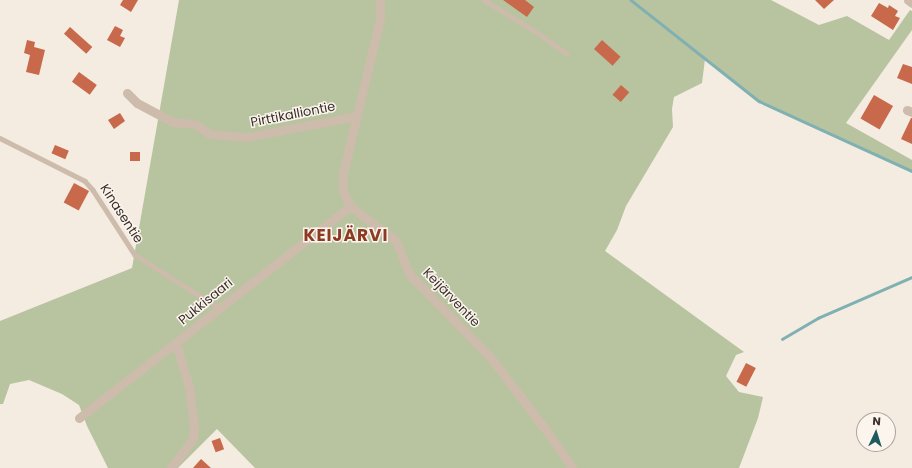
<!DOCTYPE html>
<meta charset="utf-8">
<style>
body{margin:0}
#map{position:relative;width:912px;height:468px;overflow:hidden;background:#f4ebe1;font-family:Poppins,sans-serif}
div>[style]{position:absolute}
.green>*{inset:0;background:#b8c4a0}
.stream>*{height:2.5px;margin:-1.25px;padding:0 1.25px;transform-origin:1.25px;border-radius:1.25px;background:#7fb0b2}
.building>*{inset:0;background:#c8694b;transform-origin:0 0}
.service>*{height:4.5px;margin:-2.25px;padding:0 2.25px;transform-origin:2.25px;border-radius:2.25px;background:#cdbbac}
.minor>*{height:9px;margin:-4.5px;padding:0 4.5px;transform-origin:4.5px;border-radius:4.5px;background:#cdbbac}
span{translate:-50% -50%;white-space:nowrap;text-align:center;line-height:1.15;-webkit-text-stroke:3px #fbf5ee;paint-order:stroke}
.street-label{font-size:13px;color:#3b302b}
.district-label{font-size:17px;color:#8c3b22;font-weight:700;letter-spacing:1px}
.north{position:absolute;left:856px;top:412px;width:40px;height:40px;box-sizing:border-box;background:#fbf5ee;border:1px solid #aea6a0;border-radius:50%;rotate:4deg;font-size:11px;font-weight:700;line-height:16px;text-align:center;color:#3b302b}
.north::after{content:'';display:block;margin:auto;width:14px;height:18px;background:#1f5a5e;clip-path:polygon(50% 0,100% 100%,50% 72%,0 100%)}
</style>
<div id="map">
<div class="green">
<i style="clip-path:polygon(179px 0,771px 0,819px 25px,847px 16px,889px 40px,910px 10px,912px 11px,912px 30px,846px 123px,912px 160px,912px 171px,759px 101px,705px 59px,702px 83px,674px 97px,672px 109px,673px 127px,626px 206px,617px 230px,605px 251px,744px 352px,736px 355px,726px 376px,739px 392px,763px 397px,758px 418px,739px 468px,255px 468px,217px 429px,178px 468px,108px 468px,87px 426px,79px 405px,62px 394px,29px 380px,10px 384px,3px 404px,0 404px,0 321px,132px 268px)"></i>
</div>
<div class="stream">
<i style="left:631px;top:0;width:163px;rotate:38.3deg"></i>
<i style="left:759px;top:101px;width:168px;rotate:24.6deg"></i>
<i style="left:782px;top:339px;width:42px;rotate:-30.3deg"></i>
<i style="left:818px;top:318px;width:103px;rotate:-23.6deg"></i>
</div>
<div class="building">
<i style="clip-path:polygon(123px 0,138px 0,131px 12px,120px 5px)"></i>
<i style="clip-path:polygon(503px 0,525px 0,534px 7px,527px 17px)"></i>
<i style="clip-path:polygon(815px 0,834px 0,824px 9px)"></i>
<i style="clip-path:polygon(879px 3px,888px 8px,889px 5px,898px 11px,895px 16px,900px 18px,893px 30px,871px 16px)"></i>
<i style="clip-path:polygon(115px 26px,123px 30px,120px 36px,125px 38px,120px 47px,107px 40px)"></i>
<i style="left:70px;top:27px;width:30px;height:9px;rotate:42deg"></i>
<i style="clip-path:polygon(27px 40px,35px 42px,34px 47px,45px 50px,39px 75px,26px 72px,30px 55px,24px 53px)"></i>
<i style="left:602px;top:40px;width:25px;height:12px;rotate:42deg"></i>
<i style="clip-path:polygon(903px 64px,912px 67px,912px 84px,897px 78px)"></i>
<i style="left:79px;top:72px;width:22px;height:12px;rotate:36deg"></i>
<i style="left:621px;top:85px;width:11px;height:13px;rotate:41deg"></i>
<i style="left:874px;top:95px;width:22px;height:27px;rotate:30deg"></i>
<i style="clip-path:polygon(120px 113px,125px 121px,114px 129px,108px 120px)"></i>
<i style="clip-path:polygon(911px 118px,912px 118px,912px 144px,901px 139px)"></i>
<i style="left:55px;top:145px;width:15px;height:9px;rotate:23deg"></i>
<i style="left:130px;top:152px;width:10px;height:9px"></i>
<i style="left:74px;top:183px;width:17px;height:22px;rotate:28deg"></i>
<i style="left:746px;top:363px;width:11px;height:21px;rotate:27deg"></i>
<i style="left:220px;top:438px;width:12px;height:9px;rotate:70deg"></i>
<i style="clip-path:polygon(201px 459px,211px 468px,193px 468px)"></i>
</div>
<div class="service">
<i style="left:484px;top:0;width:60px;rotate:31.3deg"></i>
<i style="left:535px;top:31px;width:39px;rotate:35deg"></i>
<i style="left:0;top:138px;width:95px;rotate:26.8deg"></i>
<i style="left:85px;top:181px;width:12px;rotate:48deg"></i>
<i style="left:93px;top:190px;width:77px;rotate:57.1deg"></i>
<i style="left:135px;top:255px;width:99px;rotate:32.2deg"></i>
</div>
<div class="minor">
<i style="left:380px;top:0;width:19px;rotate:90deg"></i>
<i style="left:380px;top:19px;width:158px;rotate:103.5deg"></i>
<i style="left:343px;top:173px;width:18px;rotate:90deg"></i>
<i style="left:343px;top:191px;width:17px;rotate:65deg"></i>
<i style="left:350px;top:206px;width:58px;rotate:37.3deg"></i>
<i style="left:396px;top:241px;width:37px;rotate:68deg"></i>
<i style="left:410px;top:275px;width:116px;rotate:45.7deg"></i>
<i style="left:491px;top:358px;width:104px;rotate:52.8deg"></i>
<i style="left:554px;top:441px;width:32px;rotate:56deg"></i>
<i style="left:908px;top:0;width:5px;rotate:37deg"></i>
<i style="left:127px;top:93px;width:14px;rotate:45deg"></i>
<i style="left:137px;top:103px;width:40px;rotate:28deg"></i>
<i style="left:172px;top:122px;width:23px;rotate:5deg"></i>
<i style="left:195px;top:124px;width:18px;rotate:34deg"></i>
<i style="left:210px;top:134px;width:37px;rotate:5deg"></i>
<i style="left:247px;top:137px;width:112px;rotate:-10.8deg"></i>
<i style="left:907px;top:110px;width:5px;rotate:22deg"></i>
<i style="left:79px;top:418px;width:344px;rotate:-38deg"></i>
<i style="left:171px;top:468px;width:31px;rotate:-53deg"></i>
<i style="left:190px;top:443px;width:7px;rotate:-63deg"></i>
<i style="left:193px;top:437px;width:10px;rotate:-84deg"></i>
<i style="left:194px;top:427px;width:40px;rotate:-97.1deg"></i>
<i style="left:189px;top:387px;width:46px;rotate:-106.5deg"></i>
</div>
<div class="street-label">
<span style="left:293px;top:115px;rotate:-11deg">Pirttikalliontie</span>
<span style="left:121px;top:214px;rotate:57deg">Kinasentie</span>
<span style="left:451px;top:298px;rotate:46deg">Keijärventie</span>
<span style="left:206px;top:302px;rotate:-39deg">Pukkisaari</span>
</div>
<div class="district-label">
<span style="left:346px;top:236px">KEIJÄRVI</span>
</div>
<div class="north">N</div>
</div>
